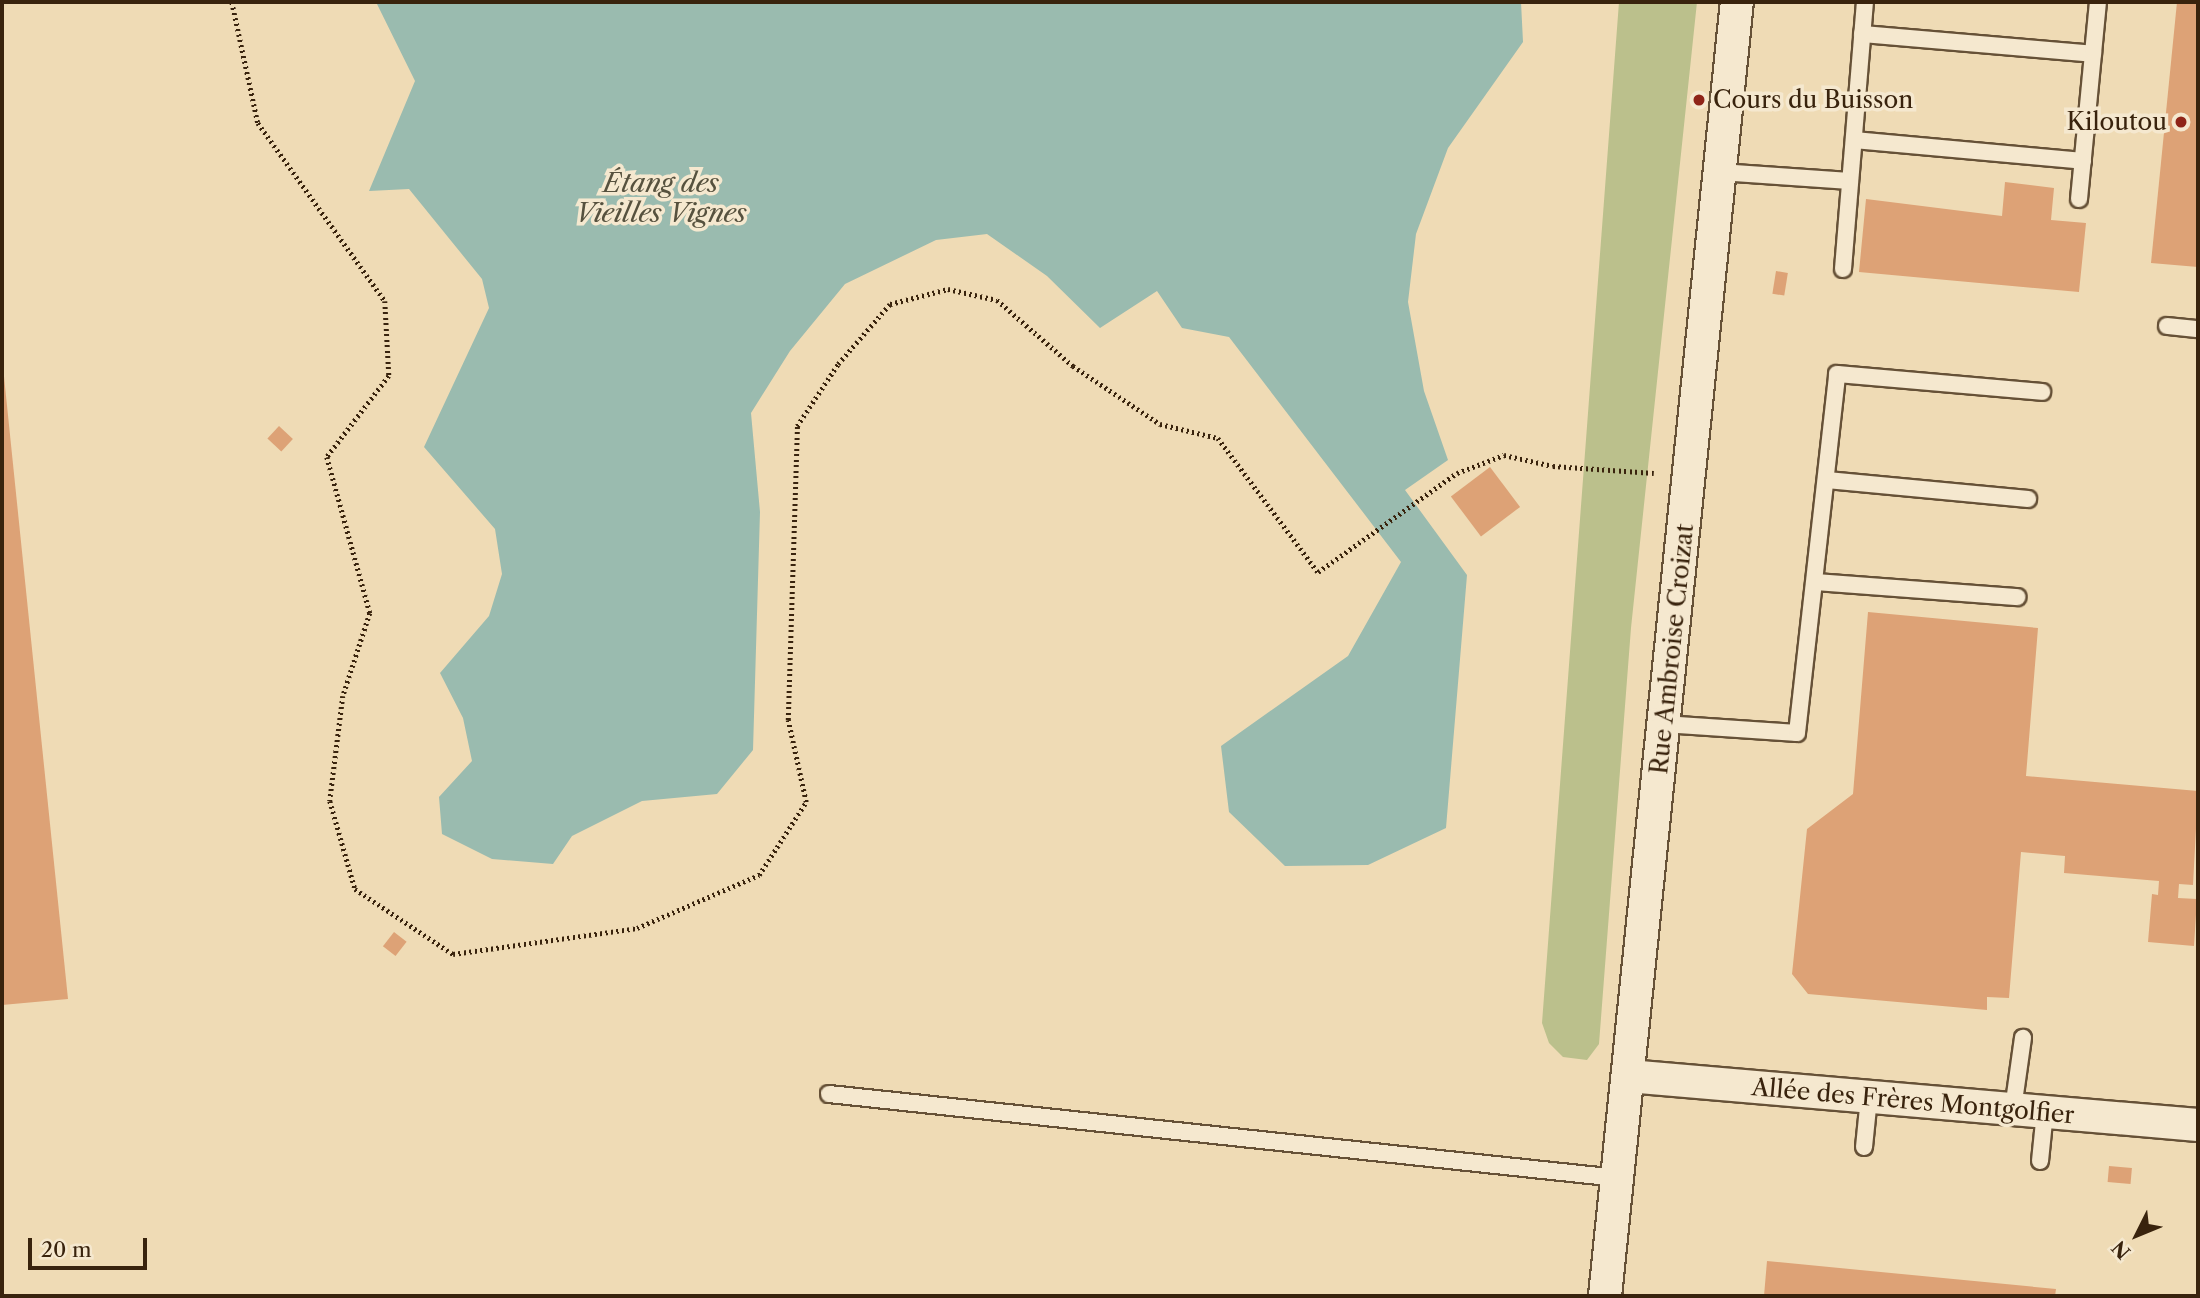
<!DOCTYPE html>
<meta charset="utf-8">
<style>
body{margin:0}
#map{position:relative;width:2200px;height:1298px;overflow:hidden;background:#efdbb5;font-family:"Libre Caslon Text",serif}
div>[style]{position:absolute}
.green>*{inset:0;background:#bbc08c}
.water>*{inset:0;background:#9abbaf}
.building>*{inset:0;background:#dda276;transform-origin:0 0}
.path>*{height:4.5px;margin-top:-2.25px;transform-origin:0;background:repeating-linear-gradient(90deg,#39230d 0 2px,transparent 0 5.5px)}
.roads{filter:drop-shadow(2px 0 #665137) drop-shadow(-2px 0 #665137) drop-shadow(0 2px #665137) drop-shadow(0 -2px #665137)}
.lane>*{height:16px;margin:-8px;padding:0 8px;transform-origin:8px;border-radius:8px;background:#f5e8cf}
.street>*{height:32px;margin:-16px;padding:0 16px;transform-origin:16px;border-radius:16px;background:#f5e8cf}
.dots>*{width:19px;height:19px;translate:-50% -50%;box-sizing:border-box;border:4px solid #f5e8cf;border-radius:50%}
span{translate:-50% -50%;white-space:nowrap;text-align:center;line-height:1.15;-webkit-text-stroke:7px #f5e8cf;paint-order:stroke}
.poi-label{font-size:24px;color:#39230d}
.left{translate:0 -50%;text-align:left}
.right{translate:-100% -50%;text-align:right}
.street-label{font-size:24px;color:#39230d}
.water-label{font-size:26px;color:#56513e;font-style:italic}
.frame{position:absolute;inset:0;border:4px solid #39230d;pointer-events:none}
.north{position:absolute;left:2102px;top:1200px;width:70px;height:70px;-webkit-text-stroke:5px #f5e8cf;paint-order:stroke;rotate:227deg;font-size:19px;font-weight:700;line-height:28px;text-align:center;color:#39230d}
.north::after{content:'';display:block;margin:auto;width:24px;height:32px;background:#39230d;clip-path:polygon(50% 0,100% 100%,50% 72%,0 100%)}
.scale{position:absolute;left:28px;top:1238px;width:119px;height:32px;box-sizing:border-box;border:4px solid #39230d;border-top:0;padding-left:9px;font-size:21px;line-height:24px;white-space:nowrap;color:#39230d;-webkit-text-stroke:5px #f5e8cf;paint-order:stroke}
</style>
<div id="map">
<div class="green">
<i style="clip-path:polygon(1619px 2px,1697px 2px,1631px 628px,1599px 1044px,1587px 1060px,1563px 1057px,1549px 1043px,1542px 1023px)"></i>
</div>
<div class="water">
<i style="clip-path:polygon(376px 2px,1521px 2px,1523px 42px,1448px 148px,1416px 234px,1408px 302px,1424px 391px,1448px 460px,1405px 490px,1467px 575px,1446px 828px,1368px 865px,1285px 866px,1229px 812px,1221px 746px,1348px 656px,1401px 562px,1229px 337px,1182px 328px,1157px 291px,1100px 328px,1047px 276px,987px 234px,936px 240px,845px 284px,790px 351px,751px 413px,760px 512px,753px 750px,717px 794px,642px 801px,572px 836px,553px 864px,492px 859px,442px 834px,439px 797px,472px 761px,463px 718px,440px 673px,489px 616px,502px 574px,495px 529px,424px 447px,489px 308px,482px 279px,409px 189px,369px 191px,415px 81px)"></i>
</div>
<div class="building">
<i style="clip-path:polygon(2177px 2px,2198px 2px,2198px 267px,2151px 263px)"></i>
<i style="clip-path:polygon(2005px 182px,2054px 188px,2051px 220px,2086px 223px,2079px 292px,1859px 272px,1866px 199px,2002px 216px)"></i>
<i style="left:1776px;top:271px;width:12px;height:23px;rotate:9deg"></i>
<i style="clip-path:polygon(2px 357px,68px 999px,2px 1005px)"></i>
<i style="left:279px;top:426px;width:19px;height:17px;rotate:43deg"></i>
<i style="left:1490px;top:467px;width:50px;height:49px;rotate:53deg"></i>
<i style="clip-path:polygon(1868px 612px,2038px 628px,2026px 776px,2198px 791px,2193px 885px,2179px 884px,2178px 898px,2197px 899px,2194px 946px,2148px 942px,2152px 894px,2158px 895px,2159px 881px,2064px 873px,2065px 856px,2021px 852px,2009px 998px,1987px 997px,1987px 1010px,1808px 994px,1792px 974px,1807px 829px,1853px 794px)"></i>
<i style="left:394px;top:932px;width:16px;height:18px;rotate:38deg"></i>
<i style="left:2109px;top:1166px;width:23px;height:16px;rotate:5deg"></i>
<i style="clip-path:polygon(1767px 1261px,2056px 1289px,2055px 1296px,1764px 1296px)"></i>
</div>
<div class="path">
<i style="left:232px;top:2px;width:124px;rotate:77.9deg"></i>
<i style="left:258px;top:123px;width:219px;rotate:54.5deg"></i>
<i style="left:385px;top:301px;width:75px;rotate:86.9deg"></i>
<i style="left:389px;top:376px;width:102px;rotate:127.4deg"></i>
<i style="left:327px;top:457px;width:162px;rotate:74.6deg"></i>
<i style="left:370px;top:613px;width:87px;rotate:108deg"></i>
<i style="left:343px;top:696px;width:106px;rotate:97.1deg"></i>
<i style="left:330px;top:801px;width:91px;rotate:74.1deg"></i>
<i style="left:355px;top:889px;width:118px;rotate:33.6deg"></i>
<i style="left:453px;top:954px;width:186px;rotate:-8deg"></i>
<i style="left:637px;top:928px;width:133px;rotate:-23.5deg"></i>
<i style="left:759px;top:875px;width:87px;rotate:-57.2deg"></i>
<i style="left:806px;top:802px;width:84px;rotate:-102.4deg"></i>
<i style="left:788px;top:720px;width:294px;rotate:-88.2deg"></i>
<i style="left:797px;top:426px;width:74px;rotate:-56.5deg"></i>
<i style="left:838px;top:364px;width:79px;rotate:-49.1deg"></i>
<i style="left:890px;top:304px;width:60px;rotate:-14.5deg"></i>
<i style="left:948px;top:289px;width:50px;rotate:12.7deg"></i>
<i style="left:997px;top:300px;width:101px;rotate:41deg"></i>
<i style="left:1073px;top:366px;width:105px;rotate:33.7deg"></i>
<i style="left:1160px;top:424px;width:60px;rotate:13.6deg"></i>
<i style="left:1218px;top:438px;width:167px;rotate:53.3deg"></i>
<i style="left:1318px;top:572px;width:171px;rotate:-35.5deg"></i>
<i style="left:1457px;top:473px;width:50px;rotate:-21deg"></i>
<i style="left:1504px;top:455px;width:50px;rotate:12.7deg"></i>
<i style="left:1553px;top:466px;width:101px;rotate:4deg"></i>
</div>
<div class="roads">
<div class="lane">
<i style="left:1862px;top:34px;width:232px;rotate:4.9deg"></i>
<i style="left:1854px;top:140px;width:230px;rotate:5.2deg"></i>
<i style="left:1720px;top:172px;width:130px;rotate:4deg"></i>
<i style="left:2079px;top:199px;width:198px;rotate:-84.5deg"></i>
<i style="left:1843px;top:269px;width:268px;rotate:-85.3deg"></i>
<i style="left:2167px;top:326px;width:31px;rotate:6deg"></i>
<i style="left:1827px;top:480px;width:202px;rotate:5.4deg"></i>
<i style="left:1817px;top:582px;width:201px;rotate:4.3deg"></i>
<i style="left:1664px;top:724px;width:133px;rotate:3.9deg"></i>
<i style="left:1797px;top:733px;width:361px;rotate:-83.6deg"></i>
<i style="left:1837px;top:374px;width:206px;rotate:5deg"></i>
<i style="left:829px;top:1094px;width:792px;rotate:6.08deg"></i>
<i style="left:2013px;top:1109px;width:72px;rotate:-82deg"></i>
<i style="left:1864px;top:1147px;width:49px;rotate:-84.2deg"></i>
<i style="left:2040px;top:1161px;width:49px;rotate:-84.2deg"></i>
</div>
<div class="street">
<i style="left:1628px;top:1076px;width:572px;rotate:4.91deg"></i>
<i style="left:1605px;top:1296px;width:1301px;rotate:-84.18deg"></i>
</div>
</div>
<div class="dots">
<i style="left:1699px;top:100px;background:#8f2418"></i>
<i style="left:2181px;top:122px;background:#8f2418"></i>
</div>
<div class="poi-label">
<span class="left" style="left:1713px;top:100px">Cours du Buisson</span>
<span class="right" style="left:2167px;top:122px">Kiloutou</span>
</div>
<div class="street-label">
<span style="left:1672px;top:649px;rotate:-84deg">Rue Ambroise Croizat</span>
<span style="left:1913px;top:1101px;rotate:5deg">Allée des Frères Montgolfier</span>
</div>
<div class="water-label">
<span style="left:661px;top:199px">Étang des<br>Vieilles Vignes</span>
</div>
<div class="frame"></div>
<div class="north">N</div>
<div class="scale">20 m</div>
</div>
